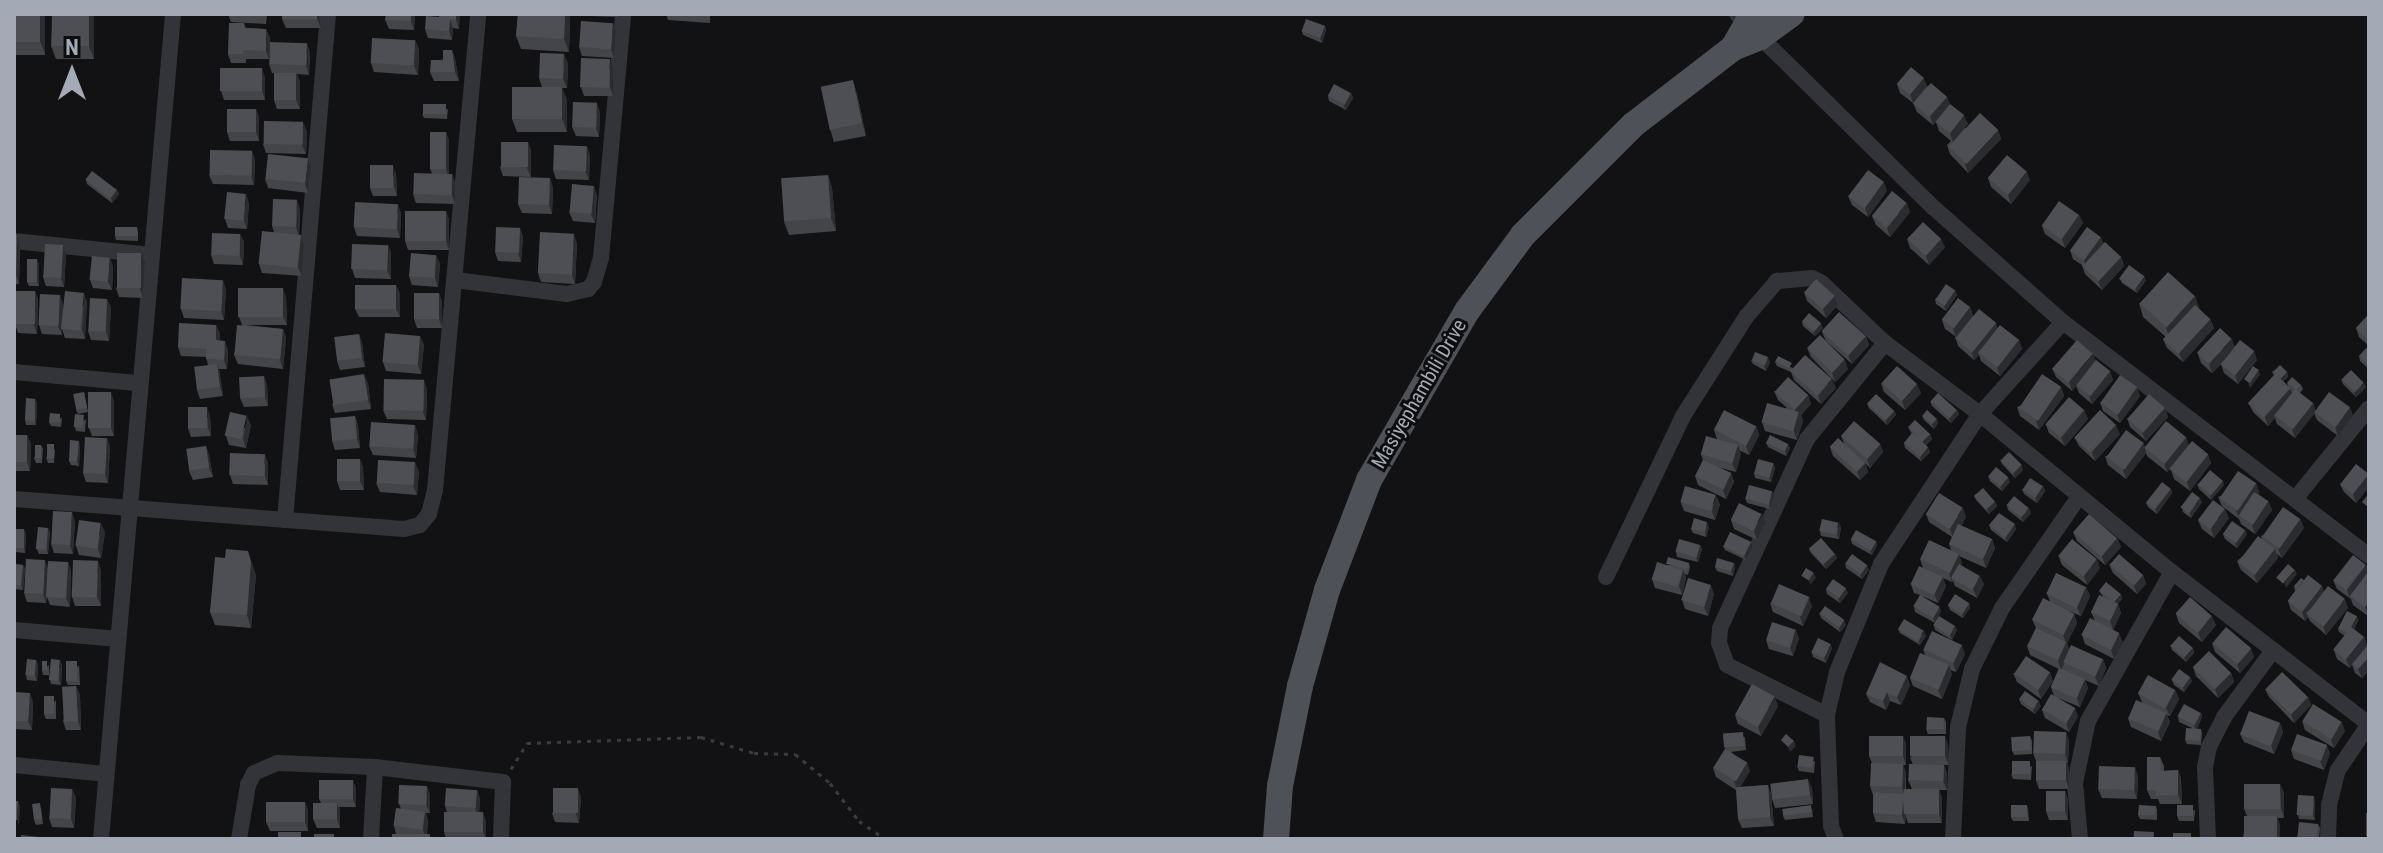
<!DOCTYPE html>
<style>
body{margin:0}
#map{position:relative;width:2383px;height:853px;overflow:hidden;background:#121214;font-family:"Roboto Condensed",sans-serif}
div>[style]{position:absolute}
.path>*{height:3px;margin-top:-1.5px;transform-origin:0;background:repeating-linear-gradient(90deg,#393b40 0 4px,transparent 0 10px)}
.street>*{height:16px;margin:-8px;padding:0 8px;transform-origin:8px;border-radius:8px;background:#333439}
.primary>*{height:26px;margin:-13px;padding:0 13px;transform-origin:13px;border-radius:13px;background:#4f5158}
.wall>*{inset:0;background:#434549;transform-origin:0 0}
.shaded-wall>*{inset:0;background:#2b2c2f}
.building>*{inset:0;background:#4e4f55;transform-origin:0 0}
span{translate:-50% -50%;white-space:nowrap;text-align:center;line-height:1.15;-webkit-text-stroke:6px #0d0d0f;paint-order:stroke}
.street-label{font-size:20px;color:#a3a9b5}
.frame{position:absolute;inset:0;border:16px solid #a3a9b5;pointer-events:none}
.north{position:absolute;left:32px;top:32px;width:80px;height:80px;-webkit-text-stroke:6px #0d0d0f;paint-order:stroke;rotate:0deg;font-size:22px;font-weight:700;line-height:32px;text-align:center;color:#a3a9b5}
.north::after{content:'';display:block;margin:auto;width:28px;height:36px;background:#a3a9b5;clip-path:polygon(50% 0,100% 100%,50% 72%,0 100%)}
</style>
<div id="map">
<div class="path">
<i style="left:511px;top:769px;width:31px;rotate:-58deg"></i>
<i style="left:527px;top:743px;width:174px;rotate:-2deg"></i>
<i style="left:701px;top:737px;width:55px;rotate:16.8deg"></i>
<i style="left:754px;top:753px;width:41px;rotate:1.4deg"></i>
<i style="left:795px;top:754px;width:45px;rotate:39.6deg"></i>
<i style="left:830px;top:783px;width:48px;rotate:52.7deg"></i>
<i style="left:859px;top:821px;width:32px;rotate:34deg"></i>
</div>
<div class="street">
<i style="left:1737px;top:14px;width:276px;rotate:44.6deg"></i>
<i style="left:1934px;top:208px;width:172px;rotate:41.5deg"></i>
<i style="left:2063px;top:322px;width:385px;rotate:37.4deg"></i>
<i style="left:14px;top:241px;width:138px;rotate:5.8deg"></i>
<i style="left:455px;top:280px;width:113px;rotate:7.1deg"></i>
<i style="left:567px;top:294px;width:22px;rotate:-13deg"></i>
<i style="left:588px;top:289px;width:9px;rotate:-49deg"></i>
<i style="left:594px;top:282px;width:25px;rotate:-74deg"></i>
<i style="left:601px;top:258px;width:245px;rotate:-84.8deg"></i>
<i style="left:14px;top:372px;width:124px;rotate:5.1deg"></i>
<i style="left:14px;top:499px;width:391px;rotate:4.4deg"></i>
<i style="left:404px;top:529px;width:16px;rotate:-14deg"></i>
<i style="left:420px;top:525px;width:14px;rotate:-51deg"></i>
<i style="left:429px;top:514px;width:25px;rotate:-76deg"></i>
<i style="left:435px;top:490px;width:478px;rotate:-84.8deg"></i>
<i style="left:2295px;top:499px;width:117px;rotate:-50.9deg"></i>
<i style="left:285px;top:520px;width:508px;rotate:-85.14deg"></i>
<i style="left:1606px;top:577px;width:178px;rotate:-64.4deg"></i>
<i style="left:1683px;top:416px;width:117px;rotate:-57.5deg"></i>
<i style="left:1746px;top:317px;width:48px;rotate:-49.3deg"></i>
<i style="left:1777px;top:281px;width:35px;rotate:-5deg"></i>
<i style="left:1812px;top:278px;width:11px;rotate:27deg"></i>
<i style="left:1822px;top:283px;width:87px;rotate:43.6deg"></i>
<i style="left:1885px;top:343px;width:119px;rotate:36.8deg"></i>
<i style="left:1980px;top:414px;width:249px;rotate:39.5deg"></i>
<i style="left:2172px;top:572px;width:249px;rotate:37.7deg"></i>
<i style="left:14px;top:630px;width:105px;rotate:4.9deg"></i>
<i style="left:1827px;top:715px;width:112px;rotate:-153.4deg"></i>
<i style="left:1727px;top:665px;width:23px;rotate:-110deg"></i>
<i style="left:1719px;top:643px;width:15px;rotate:-86deg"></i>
<i style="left:1720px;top:628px;width:208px;rotate:-65.3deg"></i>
<i style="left:1807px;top:439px;width:124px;rotate:-50.9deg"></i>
<i style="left:14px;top:765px;width:91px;rotate:5.6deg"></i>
<i style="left:101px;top:839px;width:828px;rotate:-85.01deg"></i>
<i style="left:239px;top:839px;width:55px;rotate:-80.5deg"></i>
<i style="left:248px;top:785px;width:13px;rotate:-63deg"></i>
<i style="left:254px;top:773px;width:25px;rotate:-23deg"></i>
<i style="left:277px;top:763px;width:98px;rotate:2.3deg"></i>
<i style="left:375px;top:767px;width:129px;rotate:6.7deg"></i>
<i style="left:503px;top:782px;width:57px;rotate:92deg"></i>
<i style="left:371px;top:839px;width:72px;rotate:-86.8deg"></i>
<i style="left:1836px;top:839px;width:14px;rotate:-111deg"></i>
<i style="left:1831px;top:826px;width:111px;rotate:-92.1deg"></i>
<i style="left:1827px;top:715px;width:44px;rotate:-76.9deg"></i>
<i style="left:1837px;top:672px;width:117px;rotate:-67.8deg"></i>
<i style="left:1881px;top:564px;width:180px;rotate:-56.6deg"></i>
<i style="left:1980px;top:414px;width:124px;rotate:-47.9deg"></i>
<i style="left:1953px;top:839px;width:112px;rotate:-87.4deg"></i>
<i style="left:1958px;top:727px;width:60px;rotate:-76.4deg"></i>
<i style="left:1972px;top:669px;width:68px;rotate:-63.8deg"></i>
<i style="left:2002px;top:608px;width:135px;rotate:-55.3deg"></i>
<i style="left:2080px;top:839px;width:56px;rotate:-95.1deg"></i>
<i style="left:2075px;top:783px;width:63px;rotate:-78.2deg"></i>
<i style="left:2088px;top:721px;width:171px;rotate:-60.6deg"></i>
<i style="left:2208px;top:839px;width:72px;rotate:-92.4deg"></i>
<i style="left:2205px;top:767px;width:20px;rotate:-79deg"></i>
<i style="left:2209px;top:747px;width:34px;rotate:-63deg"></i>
<i style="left:2224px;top:717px;width:81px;rotate:-53.6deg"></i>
<i style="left:2328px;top:839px;width:34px;rotate:-88deg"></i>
<i style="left:2329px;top:805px;width:36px;rotate:-76deg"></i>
<i style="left:2338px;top:770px;width:55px;rotate:-56deg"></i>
</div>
<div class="primary">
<i style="left:1733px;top:48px;width:28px;rotate:-60deg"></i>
<i style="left:1747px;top:24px;width:16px;rotate:-38deg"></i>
<i style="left:1276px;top:839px;width:53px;rotate:-85.7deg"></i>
<i style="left:1280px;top:786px;width:102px;rotate:-78.7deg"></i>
<i style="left:1300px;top:686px;width:100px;rotate:-74.3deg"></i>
<i style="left:1327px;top:590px;width:118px;rotate:-69.1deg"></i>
<i style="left:1369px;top:480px;width:195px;rotate:-59.9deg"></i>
<i style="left:1467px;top:311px;width:94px;rotate:-53.6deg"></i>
<i style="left:1523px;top:235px;width:156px;rotate:-45deg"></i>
<i style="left:1633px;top:125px;width:126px;rotate:-37.6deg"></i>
<i style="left:1733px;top:48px;width:29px;rotate:-22deg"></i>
<i style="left:1760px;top:37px;width:39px;rotate:-36deg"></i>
</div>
<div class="wall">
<i style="left:14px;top:14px;width:31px;height:41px"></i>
<i style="clip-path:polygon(52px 14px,94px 14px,94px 59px,56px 59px,51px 46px)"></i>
<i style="clip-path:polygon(228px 14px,267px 14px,266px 24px,231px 22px)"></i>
<i style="clip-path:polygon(320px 14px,321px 28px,286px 28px,282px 19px)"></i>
<i style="clip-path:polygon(415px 14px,414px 30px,389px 29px,385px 20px)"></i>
<i style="clip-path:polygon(439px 14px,459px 14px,459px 29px,453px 28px,452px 40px,428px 38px,425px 29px,439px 17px)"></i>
<i style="clip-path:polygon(518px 14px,569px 14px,570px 19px,569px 52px,521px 49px,516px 36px)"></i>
<i style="clip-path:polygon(590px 14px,618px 14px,618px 17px,590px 16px)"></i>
<i style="clip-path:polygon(666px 14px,710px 14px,710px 23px,668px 20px)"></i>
<i style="clip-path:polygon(244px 23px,246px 28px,266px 29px,270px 38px,269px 59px,246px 59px,246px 63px,231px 63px,228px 54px)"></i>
<i style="clip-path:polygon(1325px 26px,1326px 30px,1322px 43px,1303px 35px,1302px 31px)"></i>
<i style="clip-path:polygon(616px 32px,614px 58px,582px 56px,579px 47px)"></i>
<i style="clip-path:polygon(415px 40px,419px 49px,418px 75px,374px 72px,371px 63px)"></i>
<i style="clip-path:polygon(452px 50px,455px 59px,459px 81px,434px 81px,430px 72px)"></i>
<i style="clip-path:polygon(310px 52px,309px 75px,297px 74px,300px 82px,300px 109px,277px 109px,274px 100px,274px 73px,272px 73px,269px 64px)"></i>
<i style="clip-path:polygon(568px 63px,567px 88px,562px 88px,567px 100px,567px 132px,517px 132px,512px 119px,542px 87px,539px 78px)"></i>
<i style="clip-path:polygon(613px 67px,613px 96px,584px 96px,581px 87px)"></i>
<i style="clip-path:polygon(265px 77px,265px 100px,224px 100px,221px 91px)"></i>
<i style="clip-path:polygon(1897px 84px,1927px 86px,1947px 97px,1950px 105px,1968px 124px,1964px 128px,1998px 130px,2001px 139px,1968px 173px,1950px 154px,1947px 145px,1951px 141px,1939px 131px,1936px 122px,1933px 125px,1917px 112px,1913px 103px,1900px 93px)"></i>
<i style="clip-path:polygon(857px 93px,866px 136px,834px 142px,830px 129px)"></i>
<i style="clip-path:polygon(1351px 93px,1353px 98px,1346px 110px,1329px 101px,1328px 96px)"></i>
<i style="clip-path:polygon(256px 109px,259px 118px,259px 141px,230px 141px,227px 132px)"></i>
<i style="clip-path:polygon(448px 109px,447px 119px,424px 118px,422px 114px)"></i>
<i style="clip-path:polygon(600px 112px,599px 137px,576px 136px,572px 127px)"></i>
<i style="clip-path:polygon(307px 131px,306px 154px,266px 153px,263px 144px)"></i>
<i style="clip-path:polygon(446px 132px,449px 141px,449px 174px,452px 174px,455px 183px,455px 204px,416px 203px,413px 194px,432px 173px,430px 169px)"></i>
<i style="clip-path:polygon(528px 142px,531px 151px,531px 177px,503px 176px,500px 167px)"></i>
<i style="clip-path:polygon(252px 151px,255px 160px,254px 185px,213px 184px,209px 175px)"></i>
<i style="clip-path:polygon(590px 155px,589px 180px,556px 179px,553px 170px)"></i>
<i style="clip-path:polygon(308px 158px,311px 167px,308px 193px,268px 188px,265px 179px)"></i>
<i style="clip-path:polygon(396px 174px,397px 196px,373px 196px,370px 188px)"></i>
<i style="clip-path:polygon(828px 175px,832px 188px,836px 231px,789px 235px,784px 222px)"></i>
<i style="clip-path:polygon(1988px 178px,2030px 180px,2011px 204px,1991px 187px)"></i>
<i style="clip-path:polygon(86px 180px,117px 190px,119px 194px,112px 203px,87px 184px)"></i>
<i style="clip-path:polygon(553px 187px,552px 214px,522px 213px,518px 204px)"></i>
<i style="clip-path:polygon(1887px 191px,1868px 217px,1852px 205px,1848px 196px)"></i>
<i style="clip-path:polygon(597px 195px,595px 223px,573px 221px,569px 212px)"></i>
<i style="clip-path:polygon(249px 203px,247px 229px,228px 228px,225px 219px)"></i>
<i style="clip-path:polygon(300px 209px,299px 235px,301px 235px,304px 244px,302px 276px,262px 273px,259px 264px,274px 232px,272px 226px)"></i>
<i style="clip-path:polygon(446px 211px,449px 220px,449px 250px,408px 250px,405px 241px)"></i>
<i style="clip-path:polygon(1910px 212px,1890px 237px,1876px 225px,1872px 216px)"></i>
<i style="clip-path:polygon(401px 213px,400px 238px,357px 236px,354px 227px)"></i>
<i style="clip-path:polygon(2079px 215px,2083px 223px,2065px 248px,2045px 234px,2042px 226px)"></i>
<i style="clip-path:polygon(137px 227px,138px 232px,138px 241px,116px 240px,115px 236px)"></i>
<i style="clip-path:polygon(520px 228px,523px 237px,521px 262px,498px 261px,495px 252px)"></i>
<i style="clip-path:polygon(240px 234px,244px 242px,243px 265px,214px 264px,211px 255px)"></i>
<i style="clip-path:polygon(14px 235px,17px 235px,20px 244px,19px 284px,14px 284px)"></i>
<i style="clip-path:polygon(2101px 237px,2103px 243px,2121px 257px,2124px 266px,2102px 290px,2085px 274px,2082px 265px,2073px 259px,2070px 250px)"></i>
<i style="clip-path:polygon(1907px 239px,1945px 247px,1929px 265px,1910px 248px)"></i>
<i style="clip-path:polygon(577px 243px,575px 284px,541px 282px,538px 273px)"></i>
<i style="clip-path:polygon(63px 245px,66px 254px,64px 287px,46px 286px,43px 277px)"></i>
<i style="clip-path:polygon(388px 245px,391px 254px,391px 279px,355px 278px,352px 269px)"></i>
<i style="clip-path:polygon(436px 255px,440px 264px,438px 287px,412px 285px,409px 276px)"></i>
<i style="clip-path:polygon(145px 262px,143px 298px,119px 297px,116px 288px)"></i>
<i style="clip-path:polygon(39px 264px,39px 286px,29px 286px,27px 282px)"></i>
<i style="clip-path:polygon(113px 266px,112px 290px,93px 288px,90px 280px)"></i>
<i style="clip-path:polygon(2120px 279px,2146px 280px,2137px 293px,2122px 283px)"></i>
<i style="clip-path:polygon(396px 285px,400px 294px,400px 317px,359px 317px,355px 309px)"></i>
<i style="clip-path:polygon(226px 289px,224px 320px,184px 318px,181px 309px)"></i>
<i style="clip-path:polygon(1955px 290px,1957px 295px,1946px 311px,1936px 304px,1935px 299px)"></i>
<i style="clip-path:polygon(35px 291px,38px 300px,37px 334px,18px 333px,15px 324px)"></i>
<i style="clip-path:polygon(1804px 292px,1835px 296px,1838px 305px,1826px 318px,1807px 301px)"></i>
<i style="clip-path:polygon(439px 293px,442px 302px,442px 328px,417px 328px,414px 319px)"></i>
<i style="clip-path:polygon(2195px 296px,2199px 309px,2210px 319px,2214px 328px,2183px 362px,2167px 348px,2163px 339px,2166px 337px,2143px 317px,2139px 303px)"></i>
<i style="clip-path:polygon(286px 297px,287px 325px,246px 325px,283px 329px,286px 338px,283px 369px,238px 364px,234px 355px,242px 325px,239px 317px)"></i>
<i style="clip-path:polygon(107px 299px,111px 308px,109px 341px,91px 340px,88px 331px)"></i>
<i style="clip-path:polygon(87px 301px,85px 339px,65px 338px,62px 329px)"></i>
<i style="clip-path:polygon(63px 304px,62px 335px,42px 334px,39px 325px)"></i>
<i style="clip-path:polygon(1970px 307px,1973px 316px,1996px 323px,1997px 328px,2019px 340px,2022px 349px,2000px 376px,1981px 361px,1979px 355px,1974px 360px,1958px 346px,1955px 336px,1945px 329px,1942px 320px)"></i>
<i style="clip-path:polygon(2369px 314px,2369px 346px,2359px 337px,2356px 328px)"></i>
<i style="clip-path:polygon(1802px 322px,1823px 328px,1815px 336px,1803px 326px)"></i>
<i style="clip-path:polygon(216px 325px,220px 334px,219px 341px,228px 350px,227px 369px,219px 369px,223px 396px,200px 399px,197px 390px,208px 365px,206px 357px,181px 356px,178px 347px)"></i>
<i style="clip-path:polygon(1822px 332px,1866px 336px,1869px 345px,1852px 364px,1826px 341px)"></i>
<i style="clip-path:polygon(359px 334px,362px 343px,365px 367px,340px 370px,337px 361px)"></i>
<i style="clip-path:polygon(420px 336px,424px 345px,421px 374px,386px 371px,383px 362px)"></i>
<i style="clip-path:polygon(2234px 346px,2257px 360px,2238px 384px,2224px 373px,2221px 364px,2212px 373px,2201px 363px,2198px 354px)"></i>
<i style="clip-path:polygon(1807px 348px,1848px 369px,1835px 382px,1811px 357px)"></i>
<i style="clip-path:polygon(2369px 351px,2369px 369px,2360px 361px,2359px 356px)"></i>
<i style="clip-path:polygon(1751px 360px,1770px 362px,1766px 371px,1753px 364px)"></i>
<i style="clip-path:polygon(1775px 362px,1793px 368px,1836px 388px,1821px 404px,1794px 380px,1791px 372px,1777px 366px)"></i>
<i style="clip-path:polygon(2052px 368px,2110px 371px,2113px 380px,2092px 404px,2079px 393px,2076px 386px,2072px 391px,2056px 377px)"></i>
<i style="clip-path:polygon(2272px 371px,2287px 372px,2288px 377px,2283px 381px,2288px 386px,2287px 383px,2301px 385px,2303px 389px,2300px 393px,2313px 403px,2315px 410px,2353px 416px,2338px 436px,2317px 420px,2314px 413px,2295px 438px,2277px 424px,2275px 418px,2268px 426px,2253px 412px,2249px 404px,2274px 376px)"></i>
<i style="clip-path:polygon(264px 376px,267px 385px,268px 406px,244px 407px,240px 398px)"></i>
<i style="clip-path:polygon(2341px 379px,2366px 387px,2356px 397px,2343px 384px)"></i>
<i style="clip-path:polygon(368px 383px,371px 409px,335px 413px,332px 404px)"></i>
<i style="clip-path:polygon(1881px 383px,1921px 393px,1905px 410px,1884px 392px)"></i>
<i style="clip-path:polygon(2061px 387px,2064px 396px,2039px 430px,2020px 416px,2017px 407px)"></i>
<i style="clip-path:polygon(427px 389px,426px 420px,387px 419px,383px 410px)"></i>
<i style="clip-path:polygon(1774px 391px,1808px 395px,1811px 404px,1801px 415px,1803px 421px,1797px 440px,1765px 431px,1762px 422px,1787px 408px,1778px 400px)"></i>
<i style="clip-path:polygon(84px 392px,88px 412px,114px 401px,114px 436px,92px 436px,89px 428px,88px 412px,78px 414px,76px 410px)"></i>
<i style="clip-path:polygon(2140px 396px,2120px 423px,2103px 411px,2100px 402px)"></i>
<i style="clip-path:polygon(35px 399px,37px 403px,36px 425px,26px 425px,25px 420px)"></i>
<i style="clip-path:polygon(1930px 401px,1957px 410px,1959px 414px,1951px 423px,1932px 406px)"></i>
<i style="clip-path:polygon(1867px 404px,1894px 411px,1896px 415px,1887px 425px,1869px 408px)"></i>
<i style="clip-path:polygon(2165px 408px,2168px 417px,2146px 441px,2130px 427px,2127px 418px)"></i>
<i style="clip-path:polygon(2084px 410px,2088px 419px,2065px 446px,2049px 433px,2046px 425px)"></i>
<i style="clip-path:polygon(210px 416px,211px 436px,191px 437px,188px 428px)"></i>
<i style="clip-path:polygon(355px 416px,358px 425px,360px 448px,335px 450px,332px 441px)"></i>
<i style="clip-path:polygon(1922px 416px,1938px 423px,1934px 429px,1924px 420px)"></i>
<i style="clip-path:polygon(62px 418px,61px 427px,51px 426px,49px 422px)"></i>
<i style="clip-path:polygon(86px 419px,85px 432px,76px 431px,75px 427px)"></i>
<i style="clip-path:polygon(251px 425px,246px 448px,229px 445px,226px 436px)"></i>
<i style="clip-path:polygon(1756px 426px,1759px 435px,1749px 455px,1739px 450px,1741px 454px,1736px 472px,1717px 467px,1731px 473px,1734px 482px,1726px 499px,1698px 485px,1695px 476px,1703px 460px,1701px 454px,1717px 439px,1714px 430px)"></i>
<i style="clip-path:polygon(1908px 427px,1930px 434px,1932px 439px,1926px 445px,1930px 452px,1921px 461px,1905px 448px,1904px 443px,1912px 434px)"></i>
<i style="clip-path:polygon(418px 434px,416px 458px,373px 455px,369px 446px)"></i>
<i style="clip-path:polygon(2120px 434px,2095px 461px,2079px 446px,2075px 438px)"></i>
<i style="clip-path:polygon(14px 435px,27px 435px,31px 444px,30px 471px,14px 471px)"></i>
<i style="clip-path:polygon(1841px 436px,1880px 444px,1883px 452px,1870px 468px,1865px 463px,1868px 472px,1860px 480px,1833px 456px,1830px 447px,1844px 443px)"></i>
<i style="clip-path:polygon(2186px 437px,2189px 446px,2211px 463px,2190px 491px,2174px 479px,2171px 470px,2186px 449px,2167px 472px,2147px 456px,2146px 453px,2126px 479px,2108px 465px,2105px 456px)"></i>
<i style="clip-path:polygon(1766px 443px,1788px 444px,1790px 448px,1786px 456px,1768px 447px)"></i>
<i style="clip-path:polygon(41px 445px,43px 449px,42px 463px,36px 463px,34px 458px)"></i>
<i style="clip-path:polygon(80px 445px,79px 466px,71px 465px,69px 461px)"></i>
<i style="clip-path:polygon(110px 446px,108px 483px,86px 482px,83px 473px)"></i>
<i style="clip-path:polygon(206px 446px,209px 455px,213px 477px,193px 480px,189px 471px)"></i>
<i style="clip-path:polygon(55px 449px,54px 463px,48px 463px,46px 458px)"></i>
<i style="clip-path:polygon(360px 459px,363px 468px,364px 490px,340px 490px,337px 481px)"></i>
<i style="clip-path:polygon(2000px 460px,2023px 470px,2015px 478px,2002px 464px)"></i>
<i style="clip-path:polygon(268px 463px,268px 485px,233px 484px,230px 475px)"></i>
<i style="clip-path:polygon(1773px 463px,1775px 468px,1771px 482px,1755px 478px,1754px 473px)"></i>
<i style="clip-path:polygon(419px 471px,417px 495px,380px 492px,376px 483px)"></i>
<i style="clip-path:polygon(2369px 475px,2369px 487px,2356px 503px,2344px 492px,2340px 484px)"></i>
<i style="clip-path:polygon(1988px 476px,2010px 482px,2002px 491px,1990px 481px)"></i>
<i style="clip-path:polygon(2256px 483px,2259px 492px,2258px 494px,2268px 501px,2272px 510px,2255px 534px,2241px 524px,2239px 519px,2222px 506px,2218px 497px)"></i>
<i style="clip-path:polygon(2197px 484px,2224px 485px,2211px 500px,2199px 489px)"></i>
<i style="clip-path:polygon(2043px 486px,2045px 491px,2037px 503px,2024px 494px,2022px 489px)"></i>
<i style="clip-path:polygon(2171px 489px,2172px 493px,2157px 514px,2148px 507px,2146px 503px)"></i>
<i style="clip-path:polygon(1774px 495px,1770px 509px,1747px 503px,1745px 498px)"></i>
<i style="clip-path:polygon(1974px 496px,1995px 502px,1997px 506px,1989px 514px,1976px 500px)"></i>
<i style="clip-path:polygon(2202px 502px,2191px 518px,2183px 512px,2182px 508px)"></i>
<i style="clip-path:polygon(1681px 503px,1720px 504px,1715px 520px,1684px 511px)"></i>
<i style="clip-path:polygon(2007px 506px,2031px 513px,2023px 522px,2008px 510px)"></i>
<i style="clip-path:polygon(1926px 514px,1966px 517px,1961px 526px,1992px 539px,1995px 548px,1986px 568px,1959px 556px,1962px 563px,1961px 565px,1984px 584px,1977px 598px,1955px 586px,1953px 581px,1952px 582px,1943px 578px,1946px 586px,1938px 603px,1922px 596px,1941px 611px,1935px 623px,1915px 612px,1914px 607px,1920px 595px,1914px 593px,1911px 584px,1923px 568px,1920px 559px,1951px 550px,1949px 544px,1952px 537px,1929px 522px)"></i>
<i style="clip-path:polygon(2229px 518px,2214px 538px,2202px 529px,2198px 520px)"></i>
<i style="clip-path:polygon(2300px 519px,2304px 528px,2282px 558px,2277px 554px,2278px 558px,2257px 583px,2241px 570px,2237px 561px,2262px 539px,2261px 536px)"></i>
<i style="clip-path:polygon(1731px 520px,1766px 523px,1757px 540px,1734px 529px)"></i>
<i style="clip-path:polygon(75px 521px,73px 554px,54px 553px,51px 544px)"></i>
<i style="clip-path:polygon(1989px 525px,2016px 529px,2007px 542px,1991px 530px)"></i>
<i style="clip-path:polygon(1709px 527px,1706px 537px,1693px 533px,1691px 529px)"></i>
<i style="clip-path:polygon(1841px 527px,1839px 539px,1821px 536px,1820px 531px)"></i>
<i style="clip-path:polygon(48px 528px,50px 533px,48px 554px,39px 554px,37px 549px)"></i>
<i style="clip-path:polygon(14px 529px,24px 529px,26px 534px,25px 553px,15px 552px)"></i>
<i style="clip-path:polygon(2245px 530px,2247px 534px,2237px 548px,2225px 539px,2223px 534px)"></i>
<i style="clip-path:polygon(105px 532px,101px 558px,79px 555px,76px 546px)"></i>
<i style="clip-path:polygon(2073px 532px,2117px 538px,2121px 547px,2105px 565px,2077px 541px)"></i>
<i style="clip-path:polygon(1851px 540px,1876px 541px,1877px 545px,1872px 555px,1852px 544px)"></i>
<i style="clip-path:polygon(1751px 542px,1753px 547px,1746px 560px,1725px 550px,1723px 546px)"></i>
<i style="clip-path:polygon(1700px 545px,1702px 549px,1698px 562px,1677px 557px,1676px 552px)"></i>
<i style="clip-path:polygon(1809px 549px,1835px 554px,1837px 558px,1826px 569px,1811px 553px)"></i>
<i style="clip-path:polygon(2059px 557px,2100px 568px,2087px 585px,2062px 565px)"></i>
<i style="clip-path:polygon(225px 558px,256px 575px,251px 628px,215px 625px,210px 612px)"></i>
<i style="clip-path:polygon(68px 562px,71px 571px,70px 607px,50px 605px,47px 597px,46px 603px,27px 602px,24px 593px,48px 567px)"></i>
<i style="clip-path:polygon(1689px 563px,1690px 567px,1688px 575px,1685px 574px,1686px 578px,1682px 595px,1655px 588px,1652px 579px,1666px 565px)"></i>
<i style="clip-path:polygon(1734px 563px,1735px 567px,1733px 576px,1717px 571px,1715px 567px)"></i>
<i style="clip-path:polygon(1845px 563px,1869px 570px,1862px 579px,1846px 568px)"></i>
<i style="clip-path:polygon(14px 564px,23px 565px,25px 569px,23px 590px,14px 589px)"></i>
<i style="clip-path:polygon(2109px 564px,2143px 575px,2146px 584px,2137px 594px,2113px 573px)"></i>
<i style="clip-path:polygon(2366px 565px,2369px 572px,2368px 616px,2353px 605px,2351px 599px,2337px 589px,2333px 580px)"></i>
<i style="clip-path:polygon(101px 570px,101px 606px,75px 606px,72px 597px)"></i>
<i style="clip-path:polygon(2294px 586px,2324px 591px,2348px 608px,2326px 635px,2310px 621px,2308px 617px,2305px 621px,2291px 610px,2288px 601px,2295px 591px)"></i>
<i style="clip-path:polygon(2086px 587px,2090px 596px,2081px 616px,2069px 611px,2074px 614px,2077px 623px,2067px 643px,2069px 649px,2103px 659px,2106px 668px,2099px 686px,2085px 680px,2088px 688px,2080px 707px,2058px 698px,2078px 716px,2069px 732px,2045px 718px,2042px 710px,2054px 696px,2051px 687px,2059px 669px,2030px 655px,2027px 646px,2036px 628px,2032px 619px,2050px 601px,2047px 594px)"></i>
<i style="clip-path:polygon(1826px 589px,1848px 593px,1840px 603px,1827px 594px)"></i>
<i style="clip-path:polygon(2099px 591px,2121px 594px,2122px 599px,2118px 604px,2121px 613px,2113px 630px,2123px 642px,2114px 659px,2085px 644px,2082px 635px,2095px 621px,2091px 612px,2103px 597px)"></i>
<i style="clip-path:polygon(1714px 594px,1708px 616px,1685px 609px,1682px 600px)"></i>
<i style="clip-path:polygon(1770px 603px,1812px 606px,1803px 626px,1773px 612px)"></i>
<i style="clip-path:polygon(1969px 603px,1970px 608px,1963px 618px,1950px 610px,1948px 605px)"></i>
<i style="clip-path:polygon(1819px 613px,1846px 625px,1840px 632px,1821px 618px)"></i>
<i style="clip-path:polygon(2176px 614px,2216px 625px,2202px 642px,2179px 623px)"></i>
<i style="clip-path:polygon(2357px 616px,2358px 621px,2354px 629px,2364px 637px,2367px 646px,2369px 644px,2369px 670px,2362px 678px,2355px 673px,2352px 665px,2350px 668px,2337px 659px,2334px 650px,2345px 636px,2339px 632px,2338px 628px)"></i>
<i style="clip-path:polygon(1934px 626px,1957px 630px,1952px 640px,1935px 630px)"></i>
<i style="clip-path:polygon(1898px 629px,1926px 636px,1920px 645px,1900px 633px)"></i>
<i style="clip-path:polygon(1799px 638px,1793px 656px,1769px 649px,1766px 640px)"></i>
<i style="clip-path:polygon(2212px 643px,2254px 657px,2240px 673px,2215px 652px)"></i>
<i style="clip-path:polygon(2170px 645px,2193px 648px,2194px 653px,2186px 662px,2172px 650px)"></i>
<i style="clip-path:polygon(1832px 648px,1826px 663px,1813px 657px,1812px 653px)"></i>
<i style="clip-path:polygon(1923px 649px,1965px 654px,1956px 672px,1950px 670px,1952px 674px,1942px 699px,1913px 686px,1910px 678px,1925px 655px)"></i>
<i style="clip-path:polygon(36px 660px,38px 664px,37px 681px,27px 680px,26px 675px)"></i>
<i style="clip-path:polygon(49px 665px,49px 675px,43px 675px,42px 670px)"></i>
<i style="clip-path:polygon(62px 665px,61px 685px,51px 684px,50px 680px)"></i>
<i style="clip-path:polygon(79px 665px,80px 685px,68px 685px,66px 681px)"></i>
<i style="clip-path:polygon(2193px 667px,2231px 673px,2234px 682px,2218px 698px,2196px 676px)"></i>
<i style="clip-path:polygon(2013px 673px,2053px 681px,2041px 699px,2017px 682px)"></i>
<i style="clip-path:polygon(2172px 680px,2192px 681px,2184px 692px,2174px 685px)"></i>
<i style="clip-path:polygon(1910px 685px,1901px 705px,1890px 701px,1886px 710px,1870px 702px,1866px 694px)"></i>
<i style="clip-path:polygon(76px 686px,80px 695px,81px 730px,66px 730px,63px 721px)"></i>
<i style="clip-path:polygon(2265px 689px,2308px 697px,2311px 705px,2294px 723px,2269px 697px)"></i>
<i style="clip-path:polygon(2175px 690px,2179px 699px,2170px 716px,2167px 715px,2170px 722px,2161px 741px,2131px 727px,2128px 718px,2142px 702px,2138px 693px)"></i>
<i style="clip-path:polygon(14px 692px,33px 702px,32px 730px,14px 729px)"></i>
<i style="clip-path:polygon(2019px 699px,2041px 706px,2035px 714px,2021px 704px)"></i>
<i style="clip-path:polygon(56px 700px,56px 719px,46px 719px,44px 714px)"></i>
<i style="clip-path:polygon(1778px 706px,1761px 736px,1738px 724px,1735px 715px)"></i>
<i style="clip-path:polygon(2201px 713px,2202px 717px,2197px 729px,2201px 729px,2202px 733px,2201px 745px,2187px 744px,2185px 740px,2192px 728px,2179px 722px,2178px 717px)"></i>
<i style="clip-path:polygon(1944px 718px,1946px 722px,1946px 734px,1928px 734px,1926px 729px)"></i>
<i style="clip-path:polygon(2302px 721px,2345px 731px,2334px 748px,2305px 730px)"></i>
<i style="clip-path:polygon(2280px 723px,2283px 732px,2274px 754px,2244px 742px,2240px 734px)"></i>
<i style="clip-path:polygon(2066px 732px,2069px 741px,2068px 763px,2067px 763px,2069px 770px,2069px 789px,2039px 789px,2036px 780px,2036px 761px,2033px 753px)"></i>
<i style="clip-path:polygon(1723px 734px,1745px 737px,1746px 750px,1731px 752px,1750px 771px,1740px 787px,1768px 785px,1771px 794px,1774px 826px,1742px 828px,1738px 819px,1736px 790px,1716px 777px,1713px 768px,1725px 749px)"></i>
<i style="clip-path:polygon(1903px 736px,1906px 745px,1906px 765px,1903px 765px,1906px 773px,1906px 789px,1912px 789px,1908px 780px,1913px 765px,1910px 757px,1948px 745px,1949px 765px,1944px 765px,1947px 774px,1947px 790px,1939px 790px,1942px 798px,1942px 823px,1908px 823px,1906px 817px,1905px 824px,1876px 822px,1873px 813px,1873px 795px,1870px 786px,1872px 763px,1869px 756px)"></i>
<i style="clip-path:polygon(2030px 736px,2032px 741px,2032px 754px,2014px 755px,2012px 750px)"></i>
<i style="clip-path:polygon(2291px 750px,2330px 753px,2324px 770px,2294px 759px)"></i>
<i style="clip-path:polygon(2160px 757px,2164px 766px,2164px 771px,2178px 770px,2181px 779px,2182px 804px,2160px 804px,2158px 799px,2151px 799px,2147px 790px)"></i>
<i style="clip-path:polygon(1815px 761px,1814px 773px,1799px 771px,1797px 766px)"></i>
<i style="clip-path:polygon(2032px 766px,2031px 780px,2013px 779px,2011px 774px)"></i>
<i style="clip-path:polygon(2138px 776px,2137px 799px,2102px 798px,2098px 789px)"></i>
<i style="clip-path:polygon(2280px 784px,2284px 793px,2284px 818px,2277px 818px,2280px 825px,2280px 839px,2244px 839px,2243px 837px,2247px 816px,2244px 809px)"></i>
<i style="clip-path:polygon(356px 788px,356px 807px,339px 807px,340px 812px,340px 828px,317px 828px,313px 819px,321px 803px,319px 799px)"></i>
<i style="clip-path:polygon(1812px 788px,1813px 804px,1775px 808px,1772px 799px)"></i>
<i style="clip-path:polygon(72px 789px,76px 798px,74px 828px,52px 827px,49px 818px)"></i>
<i style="clip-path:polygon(477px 790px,480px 799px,479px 812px,486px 821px,486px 839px,443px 839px,446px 838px,444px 832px,447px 812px,445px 806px)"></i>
<i style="clip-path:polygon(2065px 791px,2068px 800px,2068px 820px,2049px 820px,2046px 811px)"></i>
<i style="clip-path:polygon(430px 794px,430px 813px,426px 813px,428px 821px,427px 834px,396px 834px,394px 826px,401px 809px,399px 804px)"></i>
<i style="clip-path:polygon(581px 797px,579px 823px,555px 822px,552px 813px)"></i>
<i style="clip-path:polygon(2315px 800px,2315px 820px,2299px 819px,2298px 815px)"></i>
<i style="clip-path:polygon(305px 802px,308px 811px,308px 831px,270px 831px,266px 822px)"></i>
<i style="clip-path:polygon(2027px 805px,2028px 810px,2029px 821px,2013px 821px,2011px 817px)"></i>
<i style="clip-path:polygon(2156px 806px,2157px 810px,2157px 820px,2140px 819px,2138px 815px)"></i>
<i style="clip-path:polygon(41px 807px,43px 824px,36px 825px,34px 820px)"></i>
<i style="clip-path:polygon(1812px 809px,1813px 817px,1785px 820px,1783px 816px)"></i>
<i style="clip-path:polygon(2195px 810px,2194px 821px,2179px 821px,2177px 816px)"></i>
<i style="clip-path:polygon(2318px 824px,2320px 828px,2319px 839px,2298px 839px,2297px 836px)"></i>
</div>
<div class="shaded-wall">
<i style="clip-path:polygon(40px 14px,45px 14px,45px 54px,40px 41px)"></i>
<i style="clip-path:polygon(89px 14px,94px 14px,94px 59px,89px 46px)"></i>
<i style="clip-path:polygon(317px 14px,320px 14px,321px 28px,317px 19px)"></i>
<i style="clip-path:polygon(411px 14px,415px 14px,414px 30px,411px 21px)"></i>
<i style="clip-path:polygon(456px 14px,459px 14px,460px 17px,459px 29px,456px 20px)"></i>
<i style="clip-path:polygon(565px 14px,569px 14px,570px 19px,569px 52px,564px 39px)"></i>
<i style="clip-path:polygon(450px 19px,453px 28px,452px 40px,449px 31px)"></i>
<i style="clip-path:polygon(613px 23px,616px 32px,614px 58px,611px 49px)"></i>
<i style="clip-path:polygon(1325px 26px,1326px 30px,1322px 43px,1320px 38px)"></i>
<i style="clip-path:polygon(266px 29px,270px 38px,269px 59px,266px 51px)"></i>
<i style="clip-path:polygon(415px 40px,419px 49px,418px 75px,414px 66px)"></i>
<i style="clip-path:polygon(307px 43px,310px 52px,309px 75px,306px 66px)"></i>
<i style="clip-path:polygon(452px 50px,455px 59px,459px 81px,455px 72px)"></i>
<i style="clip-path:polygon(564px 54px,568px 63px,567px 88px,563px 79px)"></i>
<i style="clip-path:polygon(610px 59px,613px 67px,613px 96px,610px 87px)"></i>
<i style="clip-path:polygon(262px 68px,265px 77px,265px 100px,262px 91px)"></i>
<i style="clip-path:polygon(296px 73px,300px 82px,300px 109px,296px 100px)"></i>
<i style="clip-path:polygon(1924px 78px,1927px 86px,1913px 103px,1910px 94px)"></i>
<i style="clip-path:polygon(853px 80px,857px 93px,866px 136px,862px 123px)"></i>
<i style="clip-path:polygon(562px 87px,567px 100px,567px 132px,562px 119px)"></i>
<i style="clip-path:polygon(1351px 93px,1353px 98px,1346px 110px,1344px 106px)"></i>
<i style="clip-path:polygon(1947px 97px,1950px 105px,1933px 125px,1930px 116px)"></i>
<i style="clip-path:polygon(597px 103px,600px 112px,599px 137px,596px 128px)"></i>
<i style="clip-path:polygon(256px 109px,259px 118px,259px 141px,256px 132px)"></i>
<i style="clip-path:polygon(1964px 115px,1968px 124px,1953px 142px,1950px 133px)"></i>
<i style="clip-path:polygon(303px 122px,307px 131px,306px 154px,302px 145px)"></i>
<i style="clip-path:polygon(1998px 130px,2001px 139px,1968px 173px,1965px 164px)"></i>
<i style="clip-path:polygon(446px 132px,449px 141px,449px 178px,446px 169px)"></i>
<i style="clip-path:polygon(528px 142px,531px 151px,531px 177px,527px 168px)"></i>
<i style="clip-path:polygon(587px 146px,590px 155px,589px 180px,585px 171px)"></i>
<i style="clip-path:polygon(252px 151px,255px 160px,254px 185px,251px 176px)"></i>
<i style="clip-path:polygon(308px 158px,311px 167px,308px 193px,305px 184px)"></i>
<i style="clip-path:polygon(393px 165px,396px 174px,397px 196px,394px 187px)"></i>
<i style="clip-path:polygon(2027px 172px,2030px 180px,2011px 204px,2008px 195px)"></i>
<i style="clip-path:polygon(452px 174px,455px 183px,455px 204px,452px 195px)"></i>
<i style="clip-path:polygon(828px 175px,832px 188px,836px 231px,831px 218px)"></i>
<i style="clip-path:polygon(550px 178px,553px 187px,552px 214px,549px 205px)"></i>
<i style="clip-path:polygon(1884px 182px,1887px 191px,1868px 217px,1865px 208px)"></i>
<i style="clip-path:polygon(594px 186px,597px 195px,595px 223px,591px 214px)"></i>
<i style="clip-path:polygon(117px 190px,119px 194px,112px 203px,111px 198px)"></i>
<i style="clip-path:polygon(246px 194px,249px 203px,247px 229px,244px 220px)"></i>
<i style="clip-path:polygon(297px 200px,300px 209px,299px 236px,296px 227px)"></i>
<i style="clip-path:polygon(1907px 203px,1910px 212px,1890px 237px,1887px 228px)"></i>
<i style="clip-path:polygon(398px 204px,401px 213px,400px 238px,397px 229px)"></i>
<i style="clip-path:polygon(446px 211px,449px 220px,449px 250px,446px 241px)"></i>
<i style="clip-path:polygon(2079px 215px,2083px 223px,2065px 248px,2062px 239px)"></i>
<i style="clip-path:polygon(520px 228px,523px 237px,521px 262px,518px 253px)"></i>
<i style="clip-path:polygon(240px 234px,244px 242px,243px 265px,240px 256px)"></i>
<i style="clip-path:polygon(574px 234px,577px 243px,575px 284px,572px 275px)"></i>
<i style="clip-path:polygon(17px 235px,20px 244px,19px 284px,16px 275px)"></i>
<i style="clip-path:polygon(301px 235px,304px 244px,302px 276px,298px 267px)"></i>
<i style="clip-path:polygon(2101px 237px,2104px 246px,2087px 269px,2084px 260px)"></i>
<i style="clip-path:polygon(1941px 239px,1945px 247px,1929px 265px,1926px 256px)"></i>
<i style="clip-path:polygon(63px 245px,66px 254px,64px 287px,61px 278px)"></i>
<i style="clip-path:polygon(388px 245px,391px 254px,391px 279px,387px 270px)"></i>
<i style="clip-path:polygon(141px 253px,145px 262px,143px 298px,140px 289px)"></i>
<i style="clip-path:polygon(436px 255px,440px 264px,438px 287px,435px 278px)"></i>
<i style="clip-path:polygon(2121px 257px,2124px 266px,2102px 290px,2098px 281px)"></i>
<i style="clip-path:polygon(110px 258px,113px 266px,112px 290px,108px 281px)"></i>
<i style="clip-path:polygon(37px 259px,39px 264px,39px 286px,37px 282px)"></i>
<i style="clip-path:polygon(2144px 276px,2146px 280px,2137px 293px,2135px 289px)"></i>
<i style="clip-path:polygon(223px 280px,226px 289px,224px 320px,221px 311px)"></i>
<i style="clip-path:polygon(396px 285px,400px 294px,400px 317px,396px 309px)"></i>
<i style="clip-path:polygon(283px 288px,286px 297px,287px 325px,283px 316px)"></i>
<i style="clip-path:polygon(1955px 290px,1957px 295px,1946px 311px,1944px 306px)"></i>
<i style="clip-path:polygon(35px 291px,38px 300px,37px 334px,34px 325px)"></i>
<i style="clip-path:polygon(84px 293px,87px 301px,85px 339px,82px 330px)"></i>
<i style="clip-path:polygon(439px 293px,442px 302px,442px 328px,439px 319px)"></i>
<i style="clip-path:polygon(60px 295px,63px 304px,62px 335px,58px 326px)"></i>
<i style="clip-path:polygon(1835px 296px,1838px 305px,1826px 318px,1823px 309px)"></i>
<i style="clip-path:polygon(2195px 296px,2200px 310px,2171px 341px,2166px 328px)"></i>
<i style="clip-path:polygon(107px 299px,111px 308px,109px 341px,106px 332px)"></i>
<i style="clip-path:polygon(1970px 307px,1973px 316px,1956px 338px,1953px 329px)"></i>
<i style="clip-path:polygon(2210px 319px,2214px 328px,2183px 362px,2179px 353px)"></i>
<i style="clip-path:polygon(1821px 323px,1823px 328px,1815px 336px,1813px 332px)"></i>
<i style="clip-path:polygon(1996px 323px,1999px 332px,1978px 352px,1979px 355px,1974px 360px,1971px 351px)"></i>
<i style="clip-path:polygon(216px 325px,220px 334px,219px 349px,216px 340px)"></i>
<i style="clip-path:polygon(283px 329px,286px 338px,283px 369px,280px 360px)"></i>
<i style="clip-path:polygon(359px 334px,362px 343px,365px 367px,362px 358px)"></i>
<i style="clip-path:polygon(420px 336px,424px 345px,421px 374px,418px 365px)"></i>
<i style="clip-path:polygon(1866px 336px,1869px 345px,1852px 364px,1848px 355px)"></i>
<i style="clip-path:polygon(2232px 339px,2235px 348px,2212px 373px,2209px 364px)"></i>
<i style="clip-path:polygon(2019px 340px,2022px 349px,2000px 376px,1997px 368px)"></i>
<i style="clip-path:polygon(225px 341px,228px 350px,227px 369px,224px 360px)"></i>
<i style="clip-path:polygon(2254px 351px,2257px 360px,2238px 384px,2235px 375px)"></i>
<i style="clip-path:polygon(2093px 354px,2097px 363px,2072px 391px,2069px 382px)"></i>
<i style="clip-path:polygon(1768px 357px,1770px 362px,1766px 371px,1764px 366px)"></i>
<i style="clip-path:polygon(1845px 360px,1848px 369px,1835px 382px,1832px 373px)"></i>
<i style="clip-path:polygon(217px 364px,220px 373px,223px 396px,220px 387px)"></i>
<i style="clip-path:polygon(2259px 370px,2260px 375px,2250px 388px,2248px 384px)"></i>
<i style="clip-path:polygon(2110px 371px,2113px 380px,2092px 404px,2089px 395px)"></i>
<i style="clip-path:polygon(2287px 372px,2288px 377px,2281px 383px,2279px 379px)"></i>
<i style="clip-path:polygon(364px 374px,368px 383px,371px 409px,368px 400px)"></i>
<i style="clip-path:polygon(264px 376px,267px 385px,268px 406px,265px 397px)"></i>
<i style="clip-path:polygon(1832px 379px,1836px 388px,1821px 404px,1818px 396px)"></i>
<i style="clip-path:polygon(424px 380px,427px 389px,426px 420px,423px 412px)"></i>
<i style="clip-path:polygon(2364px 383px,2366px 387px,2356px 397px,2354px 393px)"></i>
<i style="clip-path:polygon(1917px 384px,1921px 393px,1905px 410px,1902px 401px)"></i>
<i style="clip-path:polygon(2061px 387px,2064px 396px,2039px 430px,2036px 421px)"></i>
<i style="clip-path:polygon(2137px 387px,2140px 396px,2120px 423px,2117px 414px)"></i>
<i style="clip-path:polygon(2290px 388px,2294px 397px,2274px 415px,2275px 418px,2268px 426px,2265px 417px)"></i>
<i style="clip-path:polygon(111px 392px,114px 401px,114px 436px,111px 428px)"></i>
<i style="clip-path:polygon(1808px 395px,1811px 404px,1801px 415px,1803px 421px,1797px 440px,1794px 431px,1795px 409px)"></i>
<i style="clip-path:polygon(35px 399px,37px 403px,36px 425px,35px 421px)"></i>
<i style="clip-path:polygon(2313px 403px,2316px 412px,2295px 438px,2292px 429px)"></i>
<i style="clip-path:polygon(207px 407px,210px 416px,211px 436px,208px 428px)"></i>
<i style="clip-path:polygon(2350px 407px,2353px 416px,2338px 436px,2335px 427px)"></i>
<i style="clip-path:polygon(2165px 408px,2168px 417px,2146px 441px,2142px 433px)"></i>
<i style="clip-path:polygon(1957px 410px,1959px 414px,1951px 423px,1949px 419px)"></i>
<i style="clip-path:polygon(2084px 410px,2088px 419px,2065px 446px,2061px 438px)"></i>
<i style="clip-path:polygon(1894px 411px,1896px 415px,1887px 425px,1885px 420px)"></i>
<i style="clip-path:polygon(247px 416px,251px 425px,246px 448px,243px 439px)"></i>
<i style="clip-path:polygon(355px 416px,358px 425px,360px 448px,357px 439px)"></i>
<i style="clip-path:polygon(1937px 419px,1938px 423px,1934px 429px,1932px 424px)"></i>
<i style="clip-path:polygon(415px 425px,418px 434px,416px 458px,413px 449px)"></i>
<i style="clip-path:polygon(2116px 425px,2120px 434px,2095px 461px,2092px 452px)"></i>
<i style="clip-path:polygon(1756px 426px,1759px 435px,1749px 455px,1746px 446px)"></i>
<i style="clip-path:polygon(1930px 434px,1932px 439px,1924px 447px,1922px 442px)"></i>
<i style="clip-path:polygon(27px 435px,31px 444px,30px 471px,27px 462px)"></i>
<i style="clip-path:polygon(2186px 437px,2189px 446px,2167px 472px,2164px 463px)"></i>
<i style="clip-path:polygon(107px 438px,110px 446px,108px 483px,105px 474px)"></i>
<i style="clip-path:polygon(79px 441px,80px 445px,79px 466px,77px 461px)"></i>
<i style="clip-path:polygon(2144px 443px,2146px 453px,2126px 479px,2123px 470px)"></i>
<i style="clip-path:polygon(1788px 444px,1790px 448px,1786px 456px,1785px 451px)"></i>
<i style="clip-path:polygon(1880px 444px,1883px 452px,1870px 468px,1867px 459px)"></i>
<i style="clip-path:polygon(1738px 445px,1741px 454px,1736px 472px,1732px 463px)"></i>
<i style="clip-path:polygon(206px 446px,209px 455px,213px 477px,209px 468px)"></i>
<i style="clip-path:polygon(1928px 447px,1930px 452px,1921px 461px,1920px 457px)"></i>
<i style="clip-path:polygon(265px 454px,268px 463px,268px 485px,265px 476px)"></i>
<i style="clip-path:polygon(2208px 454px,2211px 463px,2190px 491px,2187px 482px)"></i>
<i style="clip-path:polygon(360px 459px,363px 468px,364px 490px,360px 481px)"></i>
<i style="clip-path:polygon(415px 462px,419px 471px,417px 495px,413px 486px)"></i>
<i style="clip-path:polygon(1773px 463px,1775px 468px,1771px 482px,1769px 478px)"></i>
<i style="clip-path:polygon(1865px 463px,1868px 472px,1860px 480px,1857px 471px)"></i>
<i style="clip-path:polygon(2022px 465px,2023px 470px,2015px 478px,2013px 473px)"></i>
<i style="clip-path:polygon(1731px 473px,1734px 482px,1726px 499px,1723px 490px)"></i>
<i style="clip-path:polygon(2369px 474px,2369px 487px,2356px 503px,2353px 494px)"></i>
<i style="clip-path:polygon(2008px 477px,2010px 482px,2002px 491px,2000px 486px)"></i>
<i style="clip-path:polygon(2223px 481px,2224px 485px,2211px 500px,2210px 495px)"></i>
<i style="clip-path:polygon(2256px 483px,2259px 492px,2241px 517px,2238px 515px,2239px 519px,2236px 510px)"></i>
<i style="clip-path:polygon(2043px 486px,2045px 491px,2037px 503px,2035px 498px)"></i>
<i style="clip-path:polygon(2171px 489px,2172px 493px,2157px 514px,2155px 509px)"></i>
<i style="clip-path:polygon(1772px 491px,1774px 495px,1770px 509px,1769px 505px)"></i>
<i style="clip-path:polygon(1716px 495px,1720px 504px,1715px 520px,1712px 511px)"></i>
<i style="clip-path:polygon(2200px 498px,2202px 502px,2191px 518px,2190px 513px)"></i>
<i style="clip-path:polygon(2268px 501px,2272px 510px,2255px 534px,2252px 525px)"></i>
<i style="clip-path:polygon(1995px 502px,1997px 506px,1989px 514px,1987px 509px)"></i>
<i style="clip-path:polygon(1963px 508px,1966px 517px,1953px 538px,1950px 529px)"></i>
<i style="clip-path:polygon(2029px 508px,2031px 513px,2023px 522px,2021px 518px)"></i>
<i style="clip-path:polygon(2225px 509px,2229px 518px,2214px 538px,2211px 529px)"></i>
<i style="clip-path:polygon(72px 512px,75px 521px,73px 554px,70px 545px)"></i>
<i style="clip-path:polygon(1762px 514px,1766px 523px,1757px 540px,1754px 531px)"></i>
<i style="clip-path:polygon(2300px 519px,2304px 528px,2282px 558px,2278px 549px)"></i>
<i style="clip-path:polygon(1707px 522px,1709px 527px,1706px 537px,1705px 532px)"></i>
<i style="clip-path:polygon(101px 523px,105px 532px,101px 558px,98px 549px)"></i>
<i style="clip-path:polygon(1839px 523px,1841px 527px,1839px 539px,1837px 535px)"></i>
<i style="clip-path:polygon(2015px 524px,2016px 529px,2007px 542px,2005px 538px)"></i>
<i style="clip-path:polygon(48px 528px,50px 533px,48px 554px,47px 550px)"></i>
<i style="clip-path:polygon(24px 529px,26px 534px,25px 553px,24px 548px)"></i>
<i style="clip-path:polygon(2245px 530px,2247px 534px,2237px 548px,2235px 543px)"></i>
<i style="clip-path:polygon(2117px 538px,2121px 547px,2105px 565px,2102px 556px)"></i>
<i style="clip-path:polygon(1992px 539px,1995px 548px,1986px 568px,1983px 559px)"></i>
<i style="clip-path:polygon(1876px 541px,1877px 545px,1872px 555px,1870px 551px)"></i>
<i style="clip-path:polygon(1751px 542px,1753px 547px,1746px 560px,1744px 556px)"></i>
<i style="clip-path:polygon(1700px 545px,1702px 549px,1698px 562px,1696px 558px)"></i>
<i style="clip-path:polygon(2275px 549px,2278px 558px,2257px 583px,2254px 574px)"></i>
<i style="clip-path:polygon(248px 551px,256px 575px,251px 628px,247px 615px)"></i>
<i style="clip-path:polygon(1835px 554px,1837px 558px,1826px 569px,1824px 564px)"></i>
<i style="clip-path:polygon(1959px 554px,1962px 563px,1954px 579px,1952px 578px,1952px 582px,1949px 573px)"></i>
<i style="clip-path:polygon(2097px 559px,2100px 568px,2087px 585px,2084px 576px)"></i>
<i style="clip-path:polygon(45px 560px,48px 569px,46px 603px,43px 594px)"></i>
<i style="clip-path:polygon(98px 561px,101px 570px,101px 606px,97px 597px)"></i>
<i style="clip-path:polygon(68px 562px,71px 571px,70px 607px,66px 598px)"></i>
<i style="clip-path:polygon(1734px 563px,1735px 567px,1733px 576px,1731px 571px)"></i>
<i style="clip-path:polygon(23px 565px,25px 569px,23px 590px,21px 585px)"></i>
<i style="clip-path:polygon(1867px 565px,1869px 570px,1862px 579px,1860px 575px)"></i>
<i style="clip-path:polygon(2366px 565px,2369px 572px,2350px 596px,2350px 599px,2347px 590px)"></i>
<i style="clip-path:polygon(1683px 570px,1686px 578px,1682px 595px,1679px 586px)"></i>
<i style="clip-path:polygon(2295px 570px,2297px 574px,2286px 588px,2284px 583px)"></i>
<i style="clip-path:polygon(1814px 573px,1816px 578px,1810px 585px,1809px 580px)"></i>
<i style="clip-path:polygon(2143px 575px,2146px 584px,2137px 594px,2134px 586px)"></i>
<i style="clip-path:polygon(1980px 576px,1984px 584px,1977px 598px,1973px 589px)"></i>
<i style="clip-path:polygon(1943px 577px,1946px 586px,1938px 603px,1934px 594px)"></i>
<i style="clip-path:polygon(1711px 585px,1714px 594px,1708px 616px,1704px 607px)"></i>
<i style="clip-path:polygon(2322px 586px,2325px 594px,2306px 613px,2308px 617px,2305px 621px,2302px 612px)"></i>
<i style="clip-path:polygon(2086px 587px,2090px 596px,2081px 616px,2077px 608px)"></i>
<i style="clip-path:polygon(1846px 588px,1848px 593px,1840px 603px,1838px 599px)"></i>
<i style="clip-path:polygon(2121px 594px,2122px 599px,2115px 607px,2114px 602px)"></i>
<i style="clip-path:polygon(1809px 597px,1812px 606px,1803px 626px,1800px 617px)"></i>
<i style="clip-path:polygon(2345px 599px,2348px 608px,2326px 635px,2323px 626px)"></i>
<i style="clip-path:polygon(2369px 602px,2369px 615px,2368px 616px,2365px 607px)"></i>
<i style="clip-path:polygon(1969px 603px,1970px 608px,1963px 618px,1962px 614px)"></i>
<i style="clip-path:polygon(2118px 604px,2121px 613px,2113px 630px,2110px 621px)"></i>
<i style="clip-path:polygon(1940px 607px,1941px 611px,1935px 623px,1933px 618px)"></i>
<i style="clip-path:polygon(2074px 614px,2077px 623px,2067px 643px,2070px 651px,2061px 670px,2058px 661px,2066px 643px,2063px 635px)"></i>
<i style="clip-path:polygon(2212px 616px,2216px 625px,2202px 642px,2198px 633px)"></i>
<i style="clip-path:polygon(2357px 616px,2358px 621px,2349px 638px,2347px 633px)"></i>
<i style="clip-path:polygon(1844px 620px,1846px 625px,1840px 632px,1839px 628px)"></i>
<i style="clip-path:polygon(1955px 626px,1957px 630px,1952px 640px,1950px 635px)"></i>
<i style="clip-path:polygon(1796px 630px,1799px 638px,1793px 656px,1790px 648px)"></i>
<i style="clip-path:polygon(1924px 631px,1926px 636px,1920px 645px,1919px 641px)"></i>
<i style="clip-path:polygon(2119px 633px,2123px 642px,2114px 659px,2111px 650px)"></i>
<i style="clip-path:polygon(2364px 637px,2367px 646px,2350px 668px,2346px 659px)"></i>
<i style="clip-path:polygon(1831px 644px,1832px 648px,1826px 663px,1824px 658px)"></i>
<i style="clip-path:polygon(1962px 645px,1965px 654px,1956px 672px,1953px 663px)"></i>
<i style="clip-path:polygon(2193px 648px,2194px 653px,2186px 662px,2184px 658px)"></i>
<i style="clip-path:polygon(2251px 648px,2254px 657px,2240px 673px,2237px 664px)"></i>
<i style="clip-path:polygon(14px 657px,15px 660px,15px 679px,14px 676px)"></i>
<i style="clip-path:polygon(2369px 657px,2369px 670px,2362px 678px,2358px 669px)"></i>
<i style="clip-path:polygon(2103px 659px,2106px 668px,2099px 686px,2095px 677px)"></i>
<i style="clip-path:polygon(36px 660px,38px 664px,37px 681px,35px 676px)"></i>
<i style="clip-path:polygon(60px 660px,62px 665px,61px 685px,59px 680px)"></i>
<i style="clip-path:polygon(1949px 665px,1952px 674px,1942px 699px,1938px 690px)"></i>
<i style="clip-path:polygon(2050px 672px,2053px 681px,2041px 699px,2038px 690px)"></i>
<i style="clip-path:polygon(2231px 673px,2234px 682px,2218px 698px,2215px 689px)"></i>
<i style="clip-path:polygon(1907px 676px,1910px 685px,1901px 705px,1897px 697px)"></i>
<i style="clip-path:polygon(2190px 677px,2192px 681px,2184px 692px,2183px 687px)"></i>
<i style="clip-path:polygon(2085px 679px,2088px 688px,2080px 707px,2077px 698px)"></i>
<i style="clip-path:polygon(76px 686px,80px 695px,81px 730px,78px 721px)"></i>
<i style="clip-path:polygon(2175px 690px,2179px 699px,2170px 716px,2166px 708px)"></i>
<i style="clip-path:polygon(1887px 692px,1890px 701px,1886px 710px,1883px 701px)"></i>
<i style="clip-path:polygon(30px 693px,33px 702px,32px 730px,28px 721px)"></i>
<i style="clip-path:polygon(1775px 697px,1778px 706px,1761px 736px,1758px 727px)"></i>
<i style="clip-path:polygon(2308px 697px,2311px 705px,2294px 723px,2291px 714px)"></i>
<i style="clip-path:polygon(2039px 701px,2041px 706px,2035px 714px,2033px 710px)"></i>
<i style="clip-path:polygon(2075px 708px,2078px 716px,2069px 732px,2066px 723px)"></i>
<i style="clip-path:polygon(2166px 713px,2170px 722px,2161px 741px,2158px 732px)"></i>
<i style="clip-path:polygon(2201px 713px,2202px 717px,2196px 730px,2194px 726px)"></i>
<i style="clip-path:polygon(2342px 722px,2345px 731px,2334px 748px,2331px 740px)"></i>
<i style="clip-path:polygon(2280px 723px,2283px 732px,2274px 754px,2271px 745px)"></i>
<i style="clip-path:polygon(2066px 732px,2069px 741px,2068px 763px,2065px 754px)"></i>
<i style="clip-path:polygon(1903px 736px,1906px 745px,1906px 765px,1903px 756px)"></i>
<i style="clip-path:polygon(1945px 736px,1948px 745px,1949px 765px,1945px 756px)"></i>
<i style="clip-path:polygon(1794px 741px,1796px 746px,1790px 752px,1788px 747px)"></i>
<i style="clip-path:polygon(2327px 745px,2330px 753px,2324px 770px,2320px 761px)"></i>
<i style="clip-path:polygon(2066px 761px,2069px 770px,2069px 789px,2066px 780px)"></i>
<i style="clip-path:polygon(1747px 762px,1750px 771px,1738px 791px,1734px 782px)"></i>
<i style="clip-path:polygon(1903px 764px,1906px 773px,1905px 796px,1902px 787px)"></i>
<i style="clip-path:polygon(1944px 765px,1947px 774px,1947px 790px,1943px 781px)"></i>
<i style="clip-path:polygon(2135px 767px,2138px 776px,2137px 799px,2134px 790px)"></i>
<i style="clip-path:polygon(2178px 770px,2181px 779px,2182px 804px,2178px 795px)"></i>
<i style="clip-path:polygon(1808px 779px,1812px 788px,1813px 804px,1810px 795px)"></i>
<i style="clip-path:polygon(353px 780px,356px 788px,356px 807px,353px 799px)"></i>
<i style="clip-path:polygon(2280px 784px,2284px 793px,2284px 818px,2281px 809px)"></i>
<i style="clip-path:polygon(1768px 785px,1771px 794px,1774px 826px,1770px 817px)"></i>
<i style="clip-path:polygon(427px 786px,430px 794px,430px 813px,426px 804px)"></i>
<i style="clip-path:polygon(578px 788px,581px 797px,579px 823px,576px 814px)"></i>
<i style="clip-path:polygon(72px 789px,76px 798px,74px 828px,71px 819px)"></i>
<i style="clip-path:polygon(1939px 789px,1942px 798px,1942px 823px,1939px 814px)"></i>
<i style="clip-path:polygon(477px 790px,480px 799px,479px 817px,475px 808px)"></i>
<i style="clip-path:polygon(2065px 791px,2068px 800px,2068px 820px,2065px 811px)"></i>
<i style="clip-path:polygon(2314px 796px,2315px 800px,2315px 820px,2313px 815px)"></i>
<i style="clip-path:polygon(1903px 799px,1906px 817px,1905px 824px,1902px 815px)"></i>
<i style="clip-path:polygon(18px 801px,20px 806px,19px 825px,17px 820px)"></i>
<i style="clip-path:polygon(305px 802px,308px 811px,308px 831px,305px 822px)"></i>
<i style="clip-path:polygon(337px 803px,340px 812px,340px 828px,337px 819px)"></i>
<i style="clip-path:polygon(425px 812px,428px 821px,426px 839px,423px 830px)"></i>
<i style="clip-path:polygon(483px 812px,486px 821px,486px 839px,483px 832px)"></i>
<i style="clip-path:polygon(2277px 816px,2280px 825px,2280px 839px,2277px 839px,2276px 837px)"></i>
</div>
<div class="building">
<i style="left:14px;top:14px;width:26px;height:28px"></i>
<i style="left:52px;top:14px;width:37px;height:32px"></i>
<i style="left:282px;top:14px;width:35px;height:5px"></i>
<i style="clip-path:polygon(386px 14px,411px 14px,411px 21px,385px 20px)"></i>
<i style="clip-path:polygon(439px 14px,456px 14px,456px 20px,450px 19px,449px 31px,425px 29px,426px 16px,439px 17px)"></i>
<i style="clip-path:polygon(518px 14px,565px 14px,564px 39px,516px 36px)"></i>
<i style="left:1306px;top:19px;width:20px;height:13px;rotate:20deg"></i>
<i style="left:581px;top:21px;width:32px;height:26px;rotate:4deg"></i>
<i style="clip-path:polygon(229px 23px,244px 23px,244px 28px,266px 29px,266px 51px,243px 50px,243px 54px,228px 54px)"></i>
<i style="left:372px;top:38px;width:43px;height:25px;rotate:3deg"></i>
<i style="left:270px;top:42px;width:37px;height:22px;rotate:2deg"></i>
<i style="clip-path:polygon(443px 50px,452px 50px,455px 72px,430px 72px,431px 60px,443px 60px)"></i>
<i style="left:540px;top:53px;width:24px;height:25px;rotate:2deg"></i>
<i style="left:581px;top:58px;width:29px;height:29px;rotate:2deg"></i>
<i style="left:1911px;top:67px;width:17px;height:22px;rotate:40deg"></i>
<i style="left:262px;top:68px;width:23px;height:42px;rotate:90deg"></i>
<i style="left:274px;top:73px;width:22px;height:27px"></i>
<i style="left:853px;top:80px;width:44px;height:33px;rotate:78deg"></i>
<i style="left:1931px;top:83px;width:21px;height:27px;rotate:41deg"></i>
<i style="left:1334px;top:84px;width:19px;height:13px;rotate:28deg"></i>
<i style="left:512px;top:87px;width:50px;height:32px"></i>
<i style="left:573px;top:102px;width:24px;height:25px;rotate:2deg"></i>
<i style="left:423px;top:104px;width:23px;height:10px"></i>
<i style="left:1950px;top:104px;width:18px;height:23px;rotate:38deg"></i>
<i style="left:227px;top:109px;width:29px;height:23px"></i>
<i style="left:1980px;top:113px;width:25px;height:46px;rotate:43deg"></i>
<i style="left:264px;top:121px;width:39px;height:23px;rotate:1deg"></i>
<i style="left:430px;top:132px;width:16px;height:37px"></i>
<i style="left:501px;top:142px;width:27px;height:25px"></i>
<i style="left:554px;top:145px;width:33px;height:25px;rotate:2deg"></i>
<i style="left:210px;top:150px;width:42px;height:25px;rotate:1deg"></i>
<i style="left:268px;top:154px;width:40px;height:25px;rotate:6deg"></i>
<i style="left:2007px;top:155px;width:26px;height:30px;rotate:40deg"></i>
<i style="left:370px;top:165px;width:23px;height:23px"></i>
<i style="left:1868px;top:170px;width:20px;height:33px;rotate:37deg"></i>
<i style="left:92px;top:171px;width:31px;height:11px;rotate:37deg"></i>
<i style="left:414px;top:173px;width:38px;height:21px;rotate:2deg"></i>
<i style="left:828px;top:175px;width:43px;height:47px;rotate:86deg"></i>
<i style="left:519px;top:177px;width:31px;height:27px;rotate:2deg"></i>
<i style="left:572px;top:184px;width:22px;height:28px;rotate:5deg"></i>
<i style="left:1892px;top:191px;width:19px;height:32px;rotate:39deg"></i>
<i style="left:227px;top:192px;width:19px;height:27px;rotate:6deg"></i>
<i style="left:273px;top:199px;width:24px;height:27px;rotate:2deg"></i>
<i style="left:2059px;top:201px;width:24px;height:30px;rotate:35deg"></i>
<i style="left:355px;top:202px;width:43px;height:25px;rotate:3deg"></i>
<i style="left:405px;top:211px;width:41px;height:30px"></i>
<i style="left:1923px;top:222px;width:25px;height:23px;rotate:43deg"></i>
<i style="left:115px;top:227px;width:22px;height:9px"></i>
<i style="left:496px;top:227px;width:24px;height:25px;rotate:2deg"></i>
<i style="left:2087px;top:227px;width:17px;height:29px;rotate:36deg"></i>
<i style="left:262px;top:231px;width:39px;height:33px;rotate:6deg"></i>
<i style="left:540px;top:232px;width:34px;height:41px;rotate:3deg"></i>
<i style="left:212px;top:233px;width:28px;height:22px;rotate:2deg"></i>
<i style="clip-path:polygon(14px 235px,17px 235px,16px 275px,14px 275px)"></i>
<i style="left:2105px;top:242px;width:22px;height:33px;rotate:43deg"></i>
<i style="left:45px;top:244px;width:18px;height:33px;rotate:3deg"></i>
<i style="left:352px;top:244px;width:36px;height:25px;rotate:2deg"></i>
<i style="left:117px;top:253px;width:24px;height:35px"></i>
<i style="left:411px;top:253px;width:25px;height:23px;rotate:5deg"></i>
<i style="left:92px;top:256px;width:18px;height:24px;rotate:6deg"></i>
<i style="left:27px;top:259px;width:10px;height:23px"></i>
<i style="left:2129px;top:265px;width:19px;height:17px;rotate:36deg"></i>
<i style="left:2168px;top:272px;width:36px;height:42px;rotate:42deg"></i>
<i style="left:182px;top:278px;width:41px;height:31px;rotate:3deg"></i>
<i style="left:1816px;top:279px;width:25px;height:18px;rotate:42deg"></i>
<i style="left:1946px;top:284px;width:11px;height:19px;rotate:34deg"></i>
<i style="left:355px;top:285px;width:41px;height:24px"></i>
<i style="left:238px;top:288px;width:45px;height:29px"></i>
<i style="left:16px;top:291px;width:19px;height:33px"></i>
<i style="left:65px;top:291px;width:19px;height:38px;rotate:6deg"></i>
<i style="left:414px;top:293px;width:25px;height:26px"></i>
<i style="left:40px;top:294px;width:20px;height:31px;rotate:3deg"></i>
<i style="left:90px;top:298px;width:17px;height:33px;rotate:3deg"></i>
<i style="left:1958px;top:298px;width:15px;height:27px;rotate:37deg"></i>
<i style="left:2195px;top:305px;width:21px;height:47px;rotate:43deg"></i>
<i style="left:1979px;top:309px;width:22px;height:38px;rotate:39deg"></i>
<i style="left:1839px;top:312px;width:36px;height:26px;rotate:42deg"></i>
<i style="left:1809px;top:313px;width:16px;height:11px;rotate:40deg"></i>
<i style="clip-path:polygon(2369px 314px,2369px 341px,2356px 328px)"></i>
<i style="clip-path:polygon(179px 323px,216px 325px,216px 340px,225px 341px,224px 360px,206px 359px,206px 349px,178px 347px)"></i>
<i style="left:237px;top:325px;width:46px;height:30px;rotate:5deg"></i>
<i style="left:2000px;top:325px;width:24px;height:35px;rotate:38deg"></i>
<i style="left:2220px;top:328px;width:16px;height:34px;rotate:43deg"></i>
<i style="left:385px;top:333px;width:35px;height:29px;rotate:5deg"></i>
<i style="left:359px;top:334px;width:24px;height:25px;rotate:83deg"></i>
<i style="left:1820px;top:335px;width:35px;height:18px;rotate:45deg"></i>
<i style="left:2077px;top:340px;width:21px;height:38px;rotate:41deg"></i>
<i style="left:2240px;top:340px;width:18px;height:31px;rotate:38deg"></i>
<i style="clip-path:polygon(2366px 348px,2369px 351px,2369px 366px,2359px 356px)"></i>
<i style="left:1755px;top:352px;width:14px;height:9px;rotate:21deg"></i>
<i style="left:1805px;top:355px;width:36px;height:22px;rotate:42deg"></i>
<i style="clip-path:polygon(1778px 356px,1792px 363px,1789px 368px,1775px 362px)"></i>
<i style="left:2096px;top:360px;width:18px;height:32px;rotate:38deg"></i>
<i style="left:217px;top:364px;width:23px;height:23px;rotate:83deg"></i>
<i style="left:2280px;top:365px;width:10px;height:10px;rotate:45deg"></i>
<i style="left:1897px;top:366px;width:27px;height:23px;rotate:42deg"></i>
<i style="left:2253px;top:366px;width:7px;height:16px;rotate:34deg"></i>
<i style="left:2351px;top:370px;width:18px;height:13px;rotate:45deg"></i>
<i style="left:364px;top:374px;width:26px;height:35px;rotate:81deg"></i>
<i style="left:2042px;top:374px;width:23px;height:41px;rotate:34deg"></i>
<i style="left:2275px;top:374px;width:21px;height:40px;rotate:43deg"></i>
<i style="left:2120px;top:375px;width:21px;height:34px;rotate:35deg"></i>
<i style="left:264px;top:376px;width:21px;height:25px;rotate:87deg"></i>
<i style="left:1788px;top:377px;width:27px;height:20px;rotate:42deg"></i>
<i style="clip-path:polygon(2292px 377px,2301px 385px,2296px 390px,2287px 383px)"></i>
<i style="left:384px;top:379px;width:40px;height:31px;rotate:1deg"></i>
<i style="left:2295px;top:389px;width:23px;height:33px;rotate:38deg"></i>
<i style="left:84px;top:392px;width:16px;height:11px;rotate:79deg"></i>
<i style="left:111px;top:392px;width:36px;height:23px;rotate:90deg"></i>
<i style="left:2329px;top:392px;width:26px;height:25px;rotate:36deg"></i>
<i style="left:1938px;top:393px;width:25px;height:11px;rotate:42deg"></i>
<i style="left:1876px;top:394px;width:25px;height:13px;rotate:43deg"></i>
<i style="left:2149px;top:394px;width:21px;height:33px;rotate:41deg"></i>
<i style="left:2069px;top:397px;width:20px;height:36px;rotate:41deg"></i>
<i style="clip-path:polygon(26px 398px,35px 399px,35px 421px,25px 420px)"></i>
<i style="left:1767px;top:403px;width:33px;height:20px;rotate:16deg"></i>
<i style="left:188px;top:407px;width:19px;height:21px"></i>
<i style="left:1724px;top:410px;width:36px;height:22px;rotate:27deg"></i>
<i style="clip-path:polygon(1927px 410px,1937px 419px,1932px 424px,1922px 416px)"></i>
<i style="left:2100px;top:410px;width:22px;height:38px;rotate:43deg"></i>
<i style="left:230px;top:412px;width:17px;height:24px;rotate:13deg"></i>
<i style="clip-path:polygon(50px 413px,60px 414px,60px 422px,49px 422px)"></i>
<i style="left:75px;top:414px;width:9px;height:13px;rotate:6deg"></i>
<i style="left:355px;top:416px;width:23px;height:25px;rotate:85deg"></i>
<i style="clip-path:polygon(1915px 420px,1930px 434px,1922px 442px,1928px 447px,1920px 457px,1904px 443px,1912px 433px,1919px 438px,1908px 427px)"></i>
<i style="left:1854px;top:421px;width:35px;height:20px;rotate:41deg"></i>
<i style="left:2166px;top:421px;width:26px;height:34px;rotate:39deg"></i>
<i style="left:371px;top:422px;width:44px;height:24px;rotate:4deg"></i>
<i style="left:2126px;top:430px;width:22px;height:33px;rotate:36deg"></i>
<i style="left:14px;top:435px;width:13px;height:27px"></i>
<i style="clip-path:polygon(1770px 435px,1788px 444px,1785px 451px,1766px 443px)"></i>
<i style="left:1706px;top:436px;width:33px;height:19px;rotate:16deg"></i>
<i style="left:85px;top:437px;width:22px;height:36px;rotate:3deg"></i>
<i style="left:1838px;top:438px;width:37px;height:12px;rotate:43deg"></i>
<i style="clip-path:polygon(70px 440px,79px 441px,77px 461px,69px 461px)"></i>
<i style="left:2192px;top:441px;width:21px;height:36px;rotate:39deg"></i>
<i style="left:47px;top:444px;width:7px;height:14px"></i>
<i style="left:35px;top:445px;width:6px;height:13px"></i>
<i style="left:206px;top:446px;width:22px;height:20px;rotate:82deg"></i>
<i style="left:2009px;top:452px;width:18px;height:12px;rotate:45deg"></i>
<i style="left:230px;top:453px;width:35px;height:22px;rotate:2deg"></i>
<i style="left:337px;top:459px;width:23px;height:22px"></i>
<i style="left:1758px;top:459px;width:16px;height:15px;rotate:15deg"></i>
<i style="left:378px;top:460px;width:37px;height:23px;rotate:3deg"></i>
<i style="left:1703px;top:460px;width:31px;height:18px;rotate:25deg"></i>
<i style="left:2356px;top:464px;width:16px;height:26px;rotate:38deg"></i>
<i style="left:1996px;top:467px;width:16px;height:12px;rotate:40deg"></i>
<i style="left:2210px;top:470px;width:17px;height:19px;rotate:40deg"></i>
<i style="left:2238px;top:471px;width:22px;height:33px;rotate:34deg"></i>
<i style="left:2030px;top:478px;width:15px;height:14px;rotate:32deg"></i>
<i style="left:2162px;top:482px;width:11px;height:26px;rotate:38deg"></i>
<i style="left:1749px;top:485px;width:24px;height:14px;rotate:15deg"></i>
<i style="left:1685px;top:486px;width:32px;height:17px;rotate:16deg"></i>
<i style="left:1983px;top:488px;width:18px;height:12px;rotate:49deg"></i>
<i style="left:2192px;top:492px;width:10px;height:19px;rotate:37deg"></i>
<i style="left:2254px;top:492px;width:17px;height:28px;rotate:33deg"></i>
<i style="left:1939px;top:493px;width:28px;height:25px;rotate:32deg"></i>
<i style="left:2014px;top:496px;width:19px;height:12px;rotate:39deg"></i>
<i style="clip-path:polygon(2367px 496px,2369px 498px,2369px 508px,2362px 502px)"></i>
<i style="left:2213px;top:500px;width:15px;height:25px;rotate:37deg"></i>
<i style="left:1739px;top:503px;width:25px;height:19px;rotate:26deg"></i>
<i style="left:2283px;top:507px;width:21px;height:36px;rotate:35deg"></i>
<i style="left:53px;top:511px;width:19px;height:33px;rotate:3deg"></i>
<i style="clip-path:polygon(1999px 513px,2015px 524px,2005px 538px,1989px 525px)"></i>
<i style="left:2089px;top:514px;width:37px;height:24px;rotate:41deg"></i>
<i style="clip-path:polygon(1694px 518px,1707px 522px,1705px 532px,1691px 529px)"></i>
<i style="left:1822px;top:519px;width:17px;height:12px;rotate:13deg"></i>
<i style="left:79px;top:520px;width:22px;height:26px;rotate:8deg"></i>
<i style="left:2232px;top:521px;width:16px;height:16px;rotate:35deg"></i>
<i style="left:1958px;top:524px;width:37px;height:22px;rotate:24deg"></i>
<i style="left:38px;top:527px;width:10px;height:22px;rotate:6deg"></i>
<i style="left:14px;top:529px;width:10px;height:19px"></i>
<i style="left:1856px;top:530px;width:23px;height:11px;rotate:29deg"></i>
<i style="left:1730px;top:532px;width:23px;height:16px;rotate:25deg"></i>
<i style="left:2258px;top:536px;width:21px;height:33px;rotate:37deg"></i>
<i style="left:1821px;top:538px;width:21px;height:16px;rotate:49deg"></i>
<i style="left:1679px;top:539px;width:22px;height:13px;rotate:16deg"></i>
<i style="left:2072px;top:539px;width:32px;height:22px;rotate:39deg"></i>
<i style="left:1929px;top:540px;width:33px;height:21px;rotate:25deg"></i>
<i style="clip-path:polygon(226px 549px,248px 551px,251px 562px,247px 615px,210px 612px,215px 557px,225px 558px)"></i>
<i style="left:1852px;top:554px;width:19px;height:11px;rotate:36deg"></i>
<i style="left:2119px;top:554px;width:32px;height:14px;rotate:41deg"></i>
<i style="left:2353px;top:555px;width:16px;height:32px;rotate:38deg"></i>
<i style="left:1668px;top:557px;width:22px;height:7px;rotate:16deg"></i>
<i style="clip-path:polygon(1717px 558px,1734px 563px,1731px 571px,1715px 567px)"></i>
<i style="left:26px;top:559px;width:19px;height:34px;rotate:3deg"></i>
<i style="left:73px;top:560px;width:25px;height:37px;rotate:2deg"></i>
<i style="left:48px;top:561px;width:20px;height:36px;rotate:3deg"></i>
<i style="left:1657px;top:562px;width:27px;height:18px;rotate:17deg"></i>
<i style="clip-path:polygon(14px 564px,23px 565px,21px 585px,14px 585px)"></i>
<i style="left:1959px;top:564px;width:24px;height:16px;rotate:30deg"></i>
<i style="left:2288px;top:564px;width:9px;height:18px;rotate:41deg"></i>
<i style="left:1919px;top:566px;width:26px;height:20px;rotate:25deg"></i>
<i style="left:1806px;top:568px;width:9px;height:9px;rotate:32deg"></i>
<i style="clip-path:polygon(2368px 572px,2369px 602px,2365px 607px,2350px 596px)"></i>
<i style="left:2056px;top:573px;width:33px;height:23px;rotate:25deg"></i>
<i style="left:2308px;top:575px;width:18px;height:33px;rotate:38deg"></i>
<i style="left:1688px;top:578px;width:24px;height:23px;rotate:17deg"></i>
<i style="clip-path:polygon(2301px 578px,2304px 580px,2297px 589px,2294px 586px)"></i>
<i style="left:1833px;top:579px;width:16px;height:12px;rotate:35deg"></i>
<i style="left:2106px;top:582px;width:19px;height:11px;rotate:39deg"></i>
<i style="left:1779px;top:584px;width:33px;height:21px;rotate:23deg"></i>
<i style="left:2328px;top:586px;width:21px;height:35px;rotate:37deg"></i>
<i style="left:1955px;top:594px;width:17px;height:13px;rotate:33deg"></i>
<i style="left:1920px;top:595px;width:23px;height:13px;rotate:31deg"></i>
<i style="left:2099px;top:595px;width:21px;height:19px;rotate:25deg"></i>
<i style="left:2190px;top:597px;width:29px;height:22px;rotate:41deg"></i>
<i style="left:2043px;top:598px;width:35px;height:24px;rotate:27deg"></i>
<i style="left:1825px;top:606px;width:24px;height:9px;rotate:36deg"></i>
<i style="left:2347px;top:611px;width:11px;height:19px;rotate:27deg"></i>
<i style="left:1939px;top:616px;width:19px;height:11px;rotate:32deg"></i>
<i style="left:2090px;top:618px;width:33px;height:19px;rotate:27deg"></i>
<i style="left:1904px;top:619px;width:23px;height:12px;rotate:31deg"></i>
<i style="left:1772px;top:622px;width:25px;height:19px;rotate:18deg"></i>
<i style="left:2226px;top:627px;width:33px;height:21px;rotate:40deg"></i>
<i style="left:2351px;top:627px;width:16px;height:29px;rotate:38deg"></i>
<i style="left:2036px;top:628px;width:33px;height:20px;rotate:25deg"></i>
<i style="left:1932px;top:631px;width:33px;height:20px;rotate:25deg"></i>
<i style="left:2179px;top:636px;width:18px;height:13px;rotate:41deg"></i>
<i style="left:1818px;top:638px;width:14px;height:16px;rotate:25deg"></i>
<i style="clip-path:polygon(2369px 644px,2369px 657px,2358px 669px,2352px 664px)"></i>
<i style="left:2071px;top:645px;width:35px;height:19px;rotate:24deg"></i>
<i style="left:2209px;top:651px;width:31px;height:23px;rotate:45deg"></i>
<i style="left:1920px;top:653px;width:31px;height:27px;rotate:22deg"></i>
<i style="left:2026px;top:656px;width:29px;height:21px;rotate:34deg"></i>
<i style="left:27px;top:659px;width:9px;height:16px;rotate:6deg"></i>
<i style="left:51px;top:659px;width:9px;height:21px;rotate:6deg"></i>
<i style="left:42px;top:661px;width:5px;height:9px"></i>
<i style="left:66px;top:661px;width:11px;height:20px"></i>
<i style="clip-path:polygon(1880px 662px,1907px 676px,1897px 697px,1887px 692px,1883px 701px,1866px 694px)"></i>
<i style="left:2059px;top:668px;width:28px;height:21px;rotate:23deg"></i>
<i style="left:2179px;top:669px;width:14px;height:13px;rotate:36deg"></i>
<i style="left:2282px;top:672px;width:36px;height:24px;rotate:44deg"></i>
<i style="left:2148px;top:675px;width:31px;height:21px;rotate:29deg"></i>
<i style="left:1752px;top:684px;width:26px;height:35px;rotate:29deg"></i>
<i style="left:76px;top:686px;width:35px;height:14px;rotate:87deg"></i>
<i style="left:2025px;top:691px;width:17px;height:10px;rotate:36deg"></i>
<i style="clip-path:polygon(14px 692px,30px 693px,28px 721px,14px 721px)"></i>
<i style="left:2051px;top:694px;width:28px;height:18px;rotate:30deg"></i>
<i style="left:44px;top:696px;width:10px;height:18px"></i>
<i style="left:2136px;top:700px;width:33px;height:20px;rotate:23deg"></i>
<i style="left:2184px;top:704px;width:19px;height:14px;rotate:28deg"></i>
<i style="left:2313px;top:704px;width:34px;height:20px;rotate:32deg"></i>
<i style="left:2249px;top:711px;width:33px;height:25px;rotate:21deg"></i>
<i style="left:1927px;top:717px;width:17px;height:12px;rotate:3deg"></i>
<i style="left:2186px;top:728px;width:15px;height:12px;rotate:4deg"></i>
<i style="left:2034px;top:731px;width:32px;height:22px;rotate:2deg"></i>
<i style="left:1743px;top:732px;width:14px;height:20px;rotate:86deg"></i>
<i style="clip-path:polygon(1786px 734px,1794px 741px,1788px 747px,1781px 740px)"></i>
<i style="left:2297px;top:734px;width:32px;height:17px;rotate:20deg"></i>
<i style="left:1869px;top:736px;width:34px;height:20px"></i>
<i style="left:1945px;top:736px;width:20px;height:35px;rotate:90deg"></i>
<i style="left:2030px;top:736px;width:14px;height:19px;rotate:86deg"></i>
<i style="left:1725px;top:749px;width:26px;height:22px;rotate:31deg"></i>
<i style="left:1799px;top:755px;width:15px;height:11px;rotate:8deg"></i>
<i style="clip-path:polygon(2147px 757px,2160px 757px,2161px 771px,2178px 770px,2178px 795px,2156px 796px,2156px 790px,2147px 790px)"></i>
<i style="left:2012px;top:761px;width:18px;height:13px"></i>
<i style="left:2036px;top:761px;width:30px;height:19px"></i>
<i style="left:1871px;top:763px;width:32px;height:23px;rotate:2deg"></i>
<i style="left:1909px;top:764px;width:35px;height:16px;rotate:2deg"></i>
<i style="left:2099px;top:766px;width:36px;height:23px;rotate:2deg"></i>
<i style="left:1808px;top:779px;width:16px;height:38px;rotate:83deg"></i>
<i style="left:319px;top:780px;width:34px;height:19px"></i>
<i style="left:2244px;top:784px;width:36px;height:25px"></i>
<i style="left:399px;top:785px;width:28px;height:19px;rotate:2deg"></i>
<i style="left:1768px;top:785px;width:32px;height:32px;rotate:86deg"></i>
<i style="left:2368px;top:787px;width:1px;height:23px"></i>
<i style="left:51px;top:788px;width:21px;height:30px;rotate:3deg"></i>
<i style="left:446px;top:788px;width:31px;height:18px;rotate:4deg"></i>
<i style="left:553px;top:788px;width:25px;height:25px"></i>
<i style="clip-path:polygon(1904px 789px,1939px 789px,1939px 814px,1904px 814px,1903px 799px,1902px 815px,1873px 813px,1874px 792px,1904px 794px)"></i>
<i style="left:2046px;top:791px;width:19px;height:20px"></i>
<i style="left:2298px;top:795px;width:16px;height:20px;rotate:4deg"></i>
<i style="clip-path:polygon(14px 801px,18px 801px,17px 820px,14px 820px)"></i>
<i style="left:266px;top:802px;width:39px;height:20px"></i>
<i style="left:40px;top:803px;width:16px;height:8px;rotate:83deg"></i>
<i style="left:313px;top:803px;width:24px;height:16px"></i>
<i style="left:1811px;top:805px;width:7px;height:29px;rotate:82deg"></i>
<i style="left:2011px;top:805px;width:16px;height:12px"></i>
<i style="clip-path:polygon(2139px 805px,2156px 806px,2155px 815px,2138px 815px)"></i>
<i style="left:2177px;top:805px;width:16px;height:11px"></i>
<i style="left:396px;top:808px;width:29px;height:18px;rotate:8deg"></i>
<i style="left:444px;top:812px;width:39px;height:20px"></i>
<i style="left:2366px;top:813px;width:3px;height:23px"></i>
<i style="left:2244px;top:816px;width:33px;height:21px"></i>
<i style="left:2299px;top:822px;width:19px;height:14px;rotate:6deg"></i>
<i style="left:2134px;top:831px;width:20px;height:8px;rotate:3deg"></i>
<i style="left:278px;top:832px;width:23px;height:7px"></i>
<i style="left:2173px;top:833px;width:18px;height:6px"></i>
<i style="left:314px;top:834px;width:20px;height:5px"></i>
<i style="left:392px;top:834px;width:38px;height:5px"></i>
<i style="clip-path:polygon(21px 835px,39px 837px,39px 839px,21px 839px)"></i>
<i style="clip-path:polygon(533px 837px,550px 838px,550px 839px,533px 839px)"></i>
</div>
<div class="street-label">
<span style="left:1419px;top:394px;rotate:-60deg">Masiyephambili Drive</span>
</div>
<div class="frame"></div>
<div class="north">N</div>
</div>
